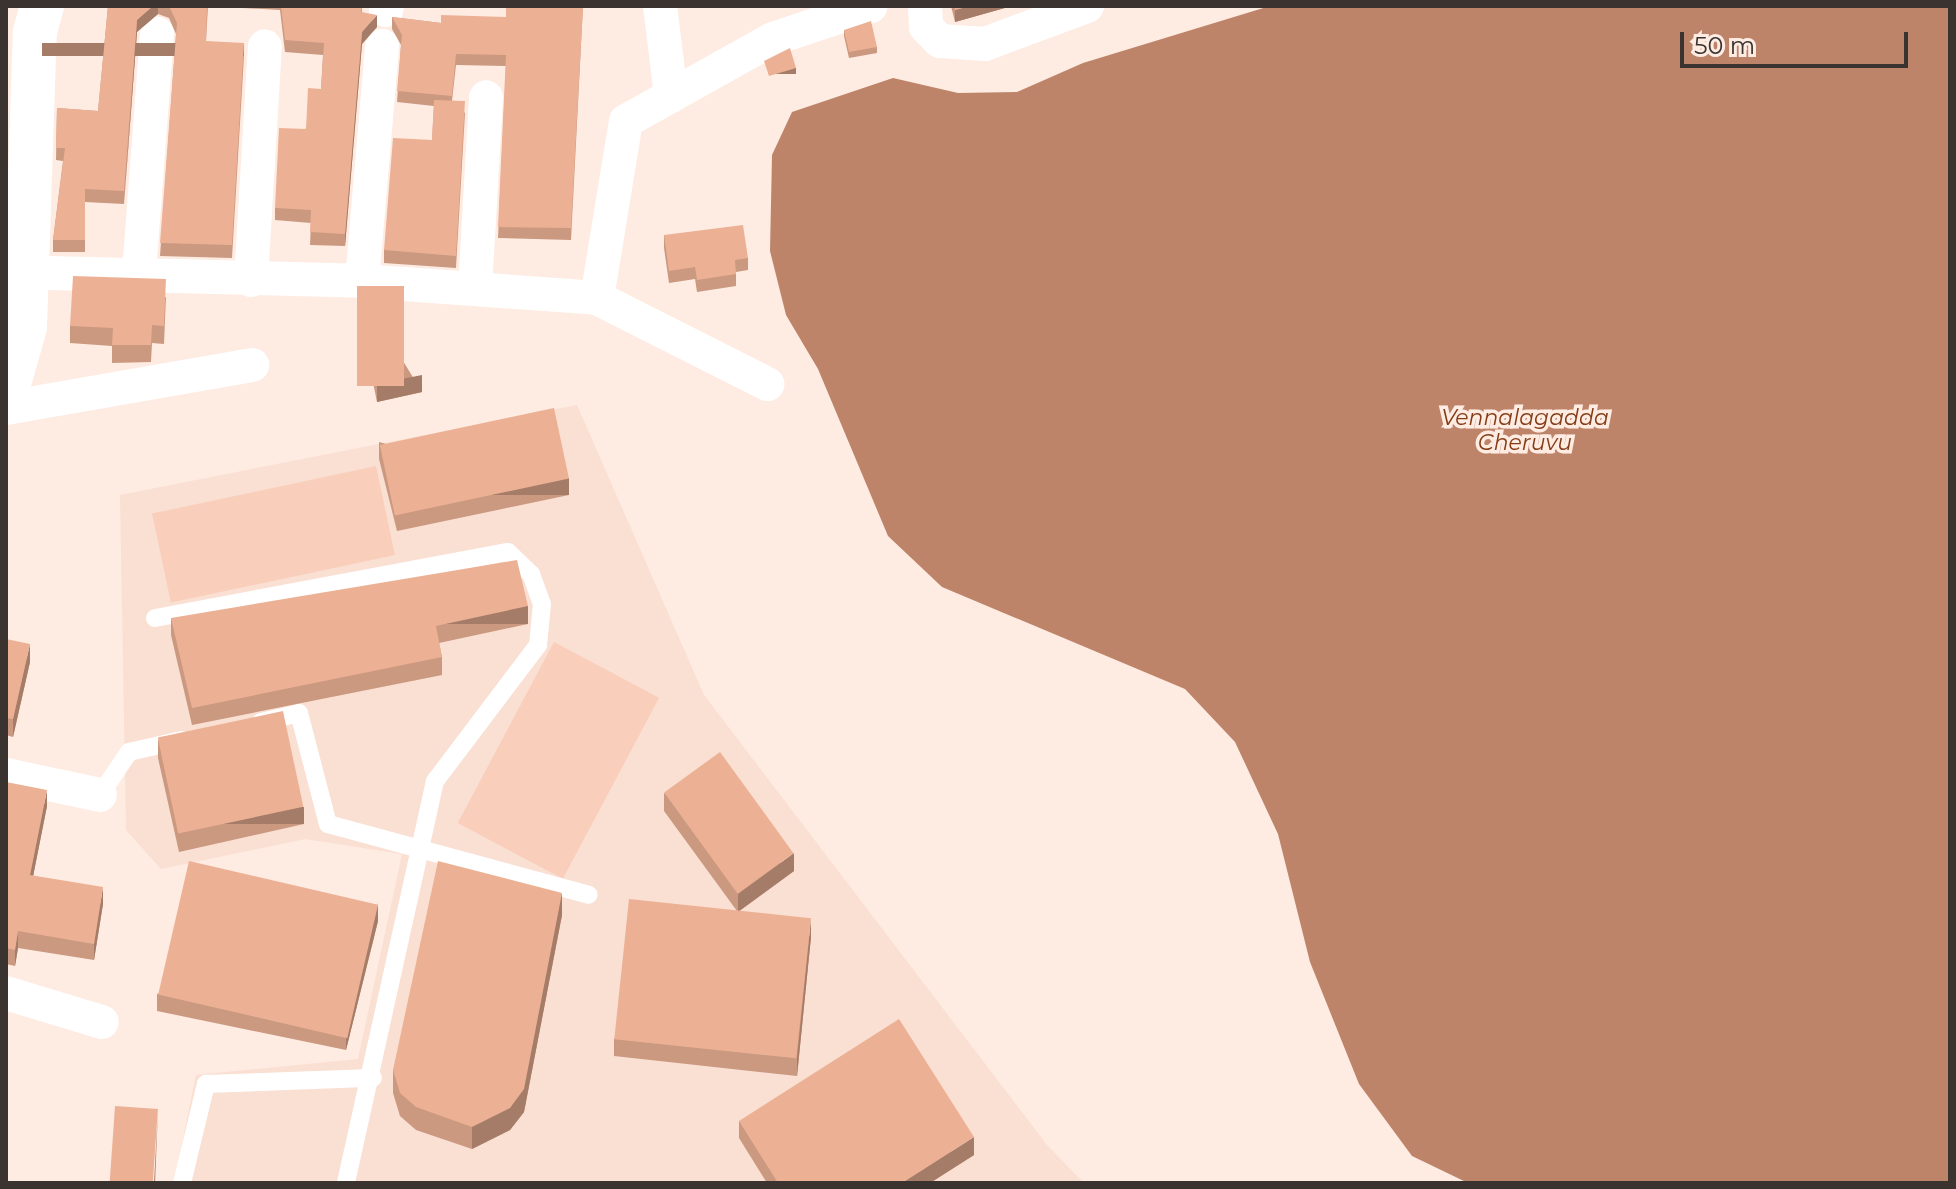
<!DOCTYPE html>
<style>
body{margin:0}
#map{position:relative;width:1956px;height:1189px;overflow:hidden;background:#feebe2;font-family:Montserrat,sans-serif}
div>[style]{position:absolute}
.built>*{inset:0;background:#fadfd3}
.green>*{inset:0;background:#f9cebb;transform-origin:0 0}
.water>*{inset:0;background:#bd846a}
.service>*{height:18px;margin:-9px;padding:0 9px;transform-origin:9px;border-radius:9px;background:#fff}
.minor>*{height:34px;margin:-17px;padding:0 17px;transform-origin:17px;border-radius:17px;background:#fff}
.secondary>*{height:44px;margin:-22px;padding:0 22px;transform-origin:22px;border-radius:22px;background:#fff}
.wall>*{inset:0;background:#cb9880}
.shaded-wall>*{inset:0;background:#a57c68;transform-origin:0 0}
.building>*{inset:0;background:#ecb195;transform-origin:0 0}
span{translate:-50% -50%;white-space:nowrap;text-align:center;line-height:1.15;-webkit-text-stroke:7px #feebe2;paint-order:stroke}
.water-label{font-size:22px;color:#843c16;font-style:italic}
.frame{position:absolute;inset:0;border:8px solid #3b3330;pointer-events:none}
.scale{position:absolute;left:1680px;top:32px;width:228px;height:36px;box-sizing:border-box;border:4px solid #3b3330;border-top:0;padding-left:10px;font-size:24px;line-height:28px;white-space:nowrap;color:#3b3330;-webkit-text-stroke:6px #feebe2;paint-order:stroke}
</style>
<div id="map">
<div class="built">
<i style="clip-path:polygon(577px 405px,704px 695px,1047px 1145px,1084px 1183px,174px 1183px,196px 1075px,358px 1059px,402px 854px,305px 839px,161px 869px,126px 830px,120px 495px)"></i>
</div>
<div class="green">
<i style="left:376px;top:466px;width:91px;height:229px;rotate:78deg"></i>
<i style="left:554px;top:642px;width:119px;height:205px;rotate:28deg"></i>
</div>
<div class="water">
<i style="clip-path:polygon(1270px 6px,1950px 6px,1950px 1183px,1468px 1183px,1412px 1156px,1359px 1084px,1310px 962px,1278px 834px,1235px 742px,1185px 689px,942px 587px,888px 536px,818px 369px,786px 315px,770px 251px,772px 155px,792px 112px,893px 78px,958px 93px,1017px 92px,1083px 63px)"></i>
</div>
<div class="service">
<i style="left:155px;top:618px;width:359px;rotate:-10.6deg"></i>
<i style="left:508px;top:552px;width:32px;rotate:44deg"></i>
<i style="left:531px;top:574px;width:32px;rotate:70deg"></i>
<i style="left:542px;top:604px;width:41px;rotate:95.6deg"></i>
<i style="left:538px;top:645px;width:171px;rotate:127.1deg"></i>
<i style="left:435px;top:781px;width:412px;rotate:102.5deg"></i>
<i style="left:261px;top:722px;width:39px;rotate:-13deg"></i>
<i style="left:299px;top:713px;width:115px;rotate:75.4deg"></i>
<i style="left:328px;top:824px;width:270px;rotate:15.2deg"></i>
<i style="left:100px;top:795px;width:52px;rotate:-56deg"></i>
<i style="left:129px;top:752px;width:54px;rotate:-12.8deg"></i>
<i style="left:182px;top:1183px;width:102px;rotate:-76.4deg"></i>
<i style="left:206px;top:1084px;width:167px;rotate:-2.1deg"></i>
</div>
<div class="minor">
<i style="left:660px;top:6px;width:91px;rotate:83deg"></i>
<i style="left:925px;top:6px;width:21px;rotate:87deg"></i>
<i style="left:926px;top:27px;width:20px;rotate:45deg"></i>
<i style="left:940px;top:41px;width:45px;rotate:3.8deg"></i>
<i style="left:985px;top:44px;width:109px;rotate:-20.4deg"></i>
<i style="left:386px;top:10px;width:4px;rotate:-76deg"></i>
<i style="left:6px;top:272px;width:356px;rotate:1.4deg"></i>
<i style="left:362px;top:281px;width:236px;rotate:4.1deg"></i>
<i style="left:597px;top:298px;width:179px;rotate:-80.7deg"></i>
<i style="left:626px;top:121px;width:168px;rotate:-29.2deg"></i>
<i style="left:773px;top:39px;width:103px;rotate:-18.6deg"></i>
<i style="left:139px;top:273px;width:240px;rotate:-85.7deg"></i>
<i style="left:251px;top:280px;width:234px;rotate:-86.6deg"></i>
<i style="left:362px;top:281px;width:236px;rotate:-85.1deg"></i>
<i style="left:475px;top:289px;width:192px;rotate:-86.7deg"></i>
<i style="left:597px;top:298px;width:191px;rotate:26.8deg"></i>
<i style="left:6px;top:408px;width:250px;rotate:-9.9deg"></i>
<i style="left:6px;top:775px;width:96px;rotate:12deg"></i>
<i style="left:6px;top:993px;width:100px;rotate:16.8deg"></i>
</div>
<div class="secondary">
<i style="left:6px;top:394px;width:70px;rotate:-74.2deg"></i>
<i style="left:25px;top:327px;width:295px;rotate:-88.1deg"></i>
<i style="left:35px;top:32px;width:27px;rotate:-75deg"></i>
</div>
<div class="wall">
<i style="clip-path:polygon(108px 6px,362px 6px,362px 12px,377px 27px,362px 44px,345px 246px,310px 245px,311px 223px,275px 220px,275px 208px,321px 89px,323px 55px,285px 52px,280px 10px,208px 6px,206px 41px,244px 56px,232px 258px,160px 256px,176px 34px,169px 18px,158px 14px,137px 32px,124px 204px,85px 202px,85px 252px,53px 252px,53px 240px,63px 161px,56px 160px,57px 108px,98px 111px)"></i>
<i style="clip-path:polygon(583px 6px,571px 240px,498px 238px,506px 66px,456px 65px,452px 101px,465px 113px,456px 268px,384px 263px,384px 250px,432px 140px,434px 106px,397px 102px,401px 45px,392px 29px,392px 17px,441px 23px,506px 17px)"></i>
<i style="clip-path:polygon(951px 6px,1012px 6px,955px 22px)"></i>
<i style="clip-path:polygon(844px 30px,877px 47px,877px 53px,849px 58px,844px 36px)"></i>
<i style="clip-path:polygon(664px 235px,748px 258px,748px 270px,736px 272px,736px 286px,697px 292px,695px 279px,669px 283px,664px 248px)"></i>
<i style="clip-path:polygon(357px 286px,422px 392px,377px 402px,357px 304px)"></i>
<i style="clip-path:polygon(166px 297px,164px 344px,152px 343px,151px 362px,112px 363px,112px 346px,70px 343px,70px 326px)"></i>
<i style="clip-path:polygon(379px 442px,569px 495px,397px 531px,379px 459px)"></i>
<i style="clip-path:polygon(171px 618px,528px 624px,439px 643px,442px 657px,442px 675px,192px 725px,171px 635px)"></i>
<i style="clip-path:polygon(6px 639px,30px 662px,13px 737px,6px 735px)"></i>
<i style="clip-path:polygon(158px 740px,304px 824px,179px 852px,158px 758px)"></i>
<i style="clip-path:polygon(6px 782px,47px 806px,33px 876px,103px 904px,94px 960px,18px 948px,15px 966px,6px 964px)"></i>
<i style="clip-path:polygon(664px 793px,794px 871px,739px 911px,811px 937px,797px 1076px,614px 1056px,614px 1039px,737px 911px,664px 811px)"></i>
<i style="clip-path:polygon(562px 915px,524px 1112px,510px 1130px,472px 1149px,416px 1130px,400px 1116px,393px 1093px,393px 1070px)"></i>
<i style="clip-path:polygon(378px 921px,346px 1050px,157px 1011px,157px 994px)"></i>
<i style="clip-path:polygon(739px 1121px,974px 1155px,930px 1183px,767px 1183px,739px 1138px)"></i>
</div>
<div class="shaded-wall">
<i style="clip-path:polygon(153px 6px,158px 6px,158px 14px,137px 32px,124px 204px,137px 20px)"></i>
<i style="clip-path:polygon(970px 6px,1012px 6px,955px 22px,955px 10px)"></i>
<i style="clip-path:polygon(377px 15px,377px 27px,362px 44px,345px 246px,345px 234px,362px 32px)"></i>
<i style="left:244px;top:43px;width:13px;height:202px;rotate:90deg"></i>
<i style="left:796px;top:68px;width:6px;height:28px;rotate:90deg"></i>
<i style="clip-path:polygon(422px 375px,422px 392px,377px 402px,377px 384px)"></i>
<i style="left:569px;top:478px;width:17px;height:176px;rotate:90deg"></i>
<i style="left:528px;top:606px;width:18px;height:94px;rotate:90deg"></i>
<i style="clip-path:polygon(30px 644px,30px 662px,13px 737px,13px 719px)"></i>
<i style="clip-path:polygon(47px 790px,47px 806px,30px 892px,30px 875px)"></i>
<i style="left:304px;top:807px;width:17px;height:128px;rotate:90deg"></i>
<i style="clip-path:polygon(794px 853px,794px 871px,738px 912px,738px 894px)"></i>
<i style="clip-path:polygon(103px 887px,103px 904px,94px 960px,94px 944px)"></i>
<i style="clip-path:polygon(562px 893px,562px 915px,524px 1112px,510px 1130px,472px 1149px,472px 1127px)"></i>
<i style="clip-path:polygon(378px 903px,378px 921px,346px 1050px,346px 1032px)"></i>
<i style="clip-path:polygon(811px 919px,811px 937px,797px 1076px,797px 1058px)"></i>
<i style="clip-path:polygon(18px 931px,18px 948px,15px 966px,15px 950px)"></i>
<i style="clip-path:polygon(158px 1109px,155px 1183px,154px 1183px)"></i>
<i style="clip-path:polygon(974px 1137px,974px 1155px,930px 1183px,902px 1183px)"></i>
</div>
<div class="building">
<i style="clip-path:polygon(108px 6px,153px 6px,137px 20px,124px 191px,85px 189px,85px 240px,53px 240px,65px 148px,56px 148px,57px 108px,98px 111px)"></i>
<i style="clip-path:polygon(169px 6px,207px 6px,206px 41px,244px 43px,232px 245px,160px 243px,177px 23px)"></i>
<i style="clip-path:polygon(281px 6px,362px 6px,361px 12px,377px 15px,362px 32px,345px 234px,310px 232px,311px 210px,275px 208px,279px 128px,306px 129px,308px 88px,321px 89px,324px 43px,285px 40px)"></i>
<i style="clip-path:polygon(506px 6px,583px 6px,571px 228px,498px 227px,506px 55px,456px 54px,452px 96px,397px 91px,402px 35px,392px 17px,441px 23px,441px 15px,506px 17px)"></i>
<i style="clip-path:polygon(954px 6px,970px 6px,955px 10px)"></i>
<i style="clip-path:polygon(871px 21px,877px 47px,849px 52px,844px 30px)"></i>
<i style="clip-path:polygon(790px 48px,796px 68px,769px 76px,764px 61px)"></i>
<i style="clip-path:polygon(434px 100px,465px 101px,456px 256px,384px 250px,393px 138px,432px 140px)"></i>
<i style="clip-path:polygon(743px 225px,748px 258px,735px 260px,736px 274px,697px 280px,695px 267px,669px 271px,664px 235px)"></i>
<i style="clip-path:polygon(73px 276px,166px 279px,164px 326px,152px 325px,151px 345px,112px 345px,113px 328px,70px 326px)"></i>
<i style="left:357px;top:286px;width:47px;height:100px"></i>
<i style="left:554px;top:408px;width:72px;height:178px;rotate:78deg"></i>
<i style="clip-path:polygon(517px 560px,528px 606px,436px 626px,442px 657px,192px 708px,171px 618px)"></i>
<i style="clip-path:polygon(6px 639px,30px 644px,13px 719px,6px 718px)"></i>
<i style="left:283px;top:711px;width:98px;height:128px;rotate:78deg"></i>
<i style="left:720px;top:752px;width:125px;height:69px;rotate:54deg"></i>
<i style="clip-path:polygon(6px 782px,47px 790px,30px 875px,103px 887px,94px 944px,18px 931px,15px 950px,6px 948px)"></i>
<i style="left:189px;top:861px;width:194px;height:137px;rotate:13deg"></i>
<i style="clip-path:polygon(438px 861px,562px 893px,524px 1089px,510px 1108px,472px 1127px,416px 1107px,400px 1093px,393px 1070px)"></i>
<i style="left:629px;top:899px;width:183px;height:141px;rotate:6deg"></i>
<i style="clip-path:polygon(899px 1019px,974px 1137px,902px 1183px,778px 1183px,739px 1121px)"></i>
<i style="left:115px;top:1106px;width:43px;height:77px;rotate:4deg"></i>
</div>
<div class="water-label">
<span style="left:1525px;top:430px">Vennalagadda<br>Cheruvu</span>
</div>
<div class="frame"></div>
<div class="scale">50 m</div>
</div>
